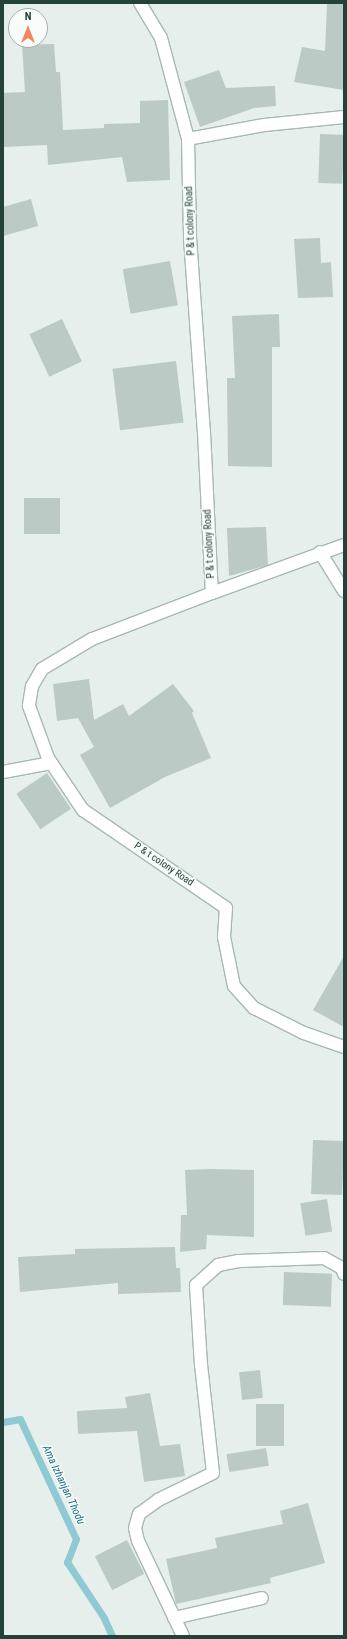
<!DOCTYPE html>
<style>
body{margin:0}
#map{position:relative;width:347px;height:1639px;overflow:hidden;background:#e6efeb;font-family:"Roboto Condensed",sans-serif}
div>[style]{position:absolute}
.stream>*{height:7px;margin:-3.5px;padding:0 3.5px;transform-origin:3.5px;border-radius:3.5px;background:#8ec9d4}
.building>*{inset:0;background:#bbcac4;transform-origin:0 0}
.roads{filter:drop-shadow(1px 0 #a8b8b2) drop-shadow(-1px 0 #a8b8b2) drop-shadow(0 1px #a8b8b2) drop-shadow(0 -1px #a8b8b2)}
.street>*{height:12px;margin:-6px;padding:0 6px;transform-origin:6px;border-radius:6px;background:#fff}
span{translate:-50% -50%;white-space:nowrap;text-align:center;line-height:1.15;-webkit-text-stroke:3px #f7fbf9;paint-order:stroke}
.street-label{font-size:10px;color:#24423a}
.water-label{font-size:11px;color:#1c6f80;font-style:italic}
.frame{position:absolute;inset:0;border:4px solid #24423a;pointer-events:none}
.north{position:absolute;left:8px;top:8px;width:40px;height:40px;box-sizing:border-box;background:#f7fbf9;border:1px solid #a3b1ad;border-radius:50%;rotate:0deg;font-size:11px;font-weight:700;line-height:16px;text-align:center;color:#24423a}
.north::after{content:'';display:block;margin:auto;width:14px;height:18px;background:#f4845f;clip-path:polygon(50% 0,100% 100%,50% 72%,0 100%)}
</style>
<div id="map">
<div class="stream">
<i style="left:3px;top:1422px;width:17px;rotate:-10deg"></i>
<i style="left:20px;top:1419px;width:132px;rotate:65deg"></i>
<i style="left:76px;top:1539px;width:25px;rotate:111deg"></i>
<i style="left:67px;top:1562px;width:67px;rotate:56.5deg"></i>
<i style="left:104px;top:1618px;width:20px;rotate:66deg"></i>
</div>
<div class="building">
<i style="clip-path:polygon(327px 3px,344px 3px,344px 90px,294px 82px,302px 47px,325px 51px)"></i>
<i style="clip-path:polygon(54px 44px,56px 72px,60px 72px,63px 130px,104px 128px,104px 124px,140px 123px,140px 101px,168px 100px,170px 180px,127px 182px,122px 157px,48px 165px,47px 145px,3px 147px,3px 93px,25px 92px,22px 45px)"></i>
<i style="clip-path:polygon(219px 70px,226px 88px,275px 86px,276px 106px,254px 108px,200px 127px,184px 82px)"></i>
<i style="left:320px;top:134px;width:24px;height:49px;rotate:2deg"></i>
<i style="clip-path:polygon(31px 199px,38px 226px,3px 236px,3px 207px)"></i>
<i style="clip-path:polygon(320px 238px,321px 263px,331px 262px,333px 297px,298px 298px,294px 239px)"></i>
<i style="left:170px;top:261px;width:45px;height:48px;rotate:80deg"></i>
<i style="clip-path:polygon(279px 314px,280px 347px,272px 347px,272px 467px,228px 466px,227px 378px,235px 378px,232px 316px)"></i>
<i style="left:62px;top:319px;width:47px;height:36px;rotate:65deg"></i>
<i style="left:176px;top:361px;width:62px;height:64px;rotate:83deg"></i>
<i style="left:60px;top:498px;width:36px;height:36px;rotate:90deg"></i>
<i style="clip-path:polygon(266px 527px,268px 565px,229px 576px,227px 528px)"></i>
<i style="clip-path:polygon(89px 679px,94px 720px,123px 704px,129px 716px,173px 684px,194px 711px,192px 713px,211px 758px,165px 777px,110px 808px,80px 755px,94px 747px,78px 718px,57px 721px,53px 684px)"></i>
<i style="left:47px;top:773px;width:43px;height:37px;rotate:56deg"></i>
<i style="clip-path:polygon(344px 956px,344px 1027px,313px 1010px)"></i>
<i style="left:313px;top:1140px;width:31px;height:54px;rotate:2deg"></i>
<i style="clip-path:polygon(211px 1169px,254px 1170px,254px 1237px,207px 1235px,206px 1249px,180px 1252px,181px 1215px,187px 1215px,185px 1170px)"></i>
<i style="left:327px;top:1199px;width:33px;height:27px;rotate:81deg"></i>
<i style="clip-path:polygon(175px 1247px,176px 1268px,180px 1268px,181px 1292px,118px 1294px,118px 1283px,20px 1292px,18px 1257px,75px 1254px,75px 1249px)"></i>
<i style="left:284px;top:1272px;width:48px;height:33px;rotate:2deg"></i>
<i style="left:260px;top:1370px;width:28px;height:21px;rotate:84deg"></i>
<i style="clip-path:polygon(150px 1393px,160px 1446px,180px 1444px,185px 1476px,144px 1482px,137px 1431px,78px 1434px,77px 1411px,127px 1408px,125px 1397px)"></i>
<i style="left:256px;top:1404px;width:28px;height:42px"></i>
<i style="left:266px;top:1448px;width:18px;height:40px;rotate:81deg"></i>
<i style="clip-path:polygon(308px 1503px,325px 1563px,270px 1578px,271px 1583px,176px 1604px,166px 1559px,217px 1548px,215px 1538px,283px 1524px,280px 1511px)"></i>
<i style="left:127px;top:1540px;width:38px;height:36px;rotate:63deg"></i>
</div>
<div class="roads">
<div class="street">
<i style="left:140px;top:3px;width:41px;rotate:59deg"></i>
<i style="left:161px;top:38px;width:105px;rotate:75deg"></i>
<i style="left:344px;top:117px;width:80px;rotate:174.3deg"></i>
<i style="left:264px;top:125px;width:77px;rotate:169.6deg"></i>
<i style="left:188px;top:139px;width:99px;rotate:88.8deg"></i>
<i style="left:190px;top:238px;width:195px;rotate:85.9deg"></i>
<i style="left:204px;top:432px;width:161px;rotate:87.2deg"></i>
<i style="left:212px;top:593px;width:129px;rotate:159deg"></i>
<i style="left:92px;top:639px;width:58px;rotate:149deg"></i>
<i style="left:42px;top:669px;width:20px;rotate:120deg"></i>
<i style="left:32px;top:686px;width:20px;rotate:99deg"></i>
<i style="left:29px;top:706px;width:55px;rotate:69.9deg"></i>
<i style="left:48px;top:758px;width:63px;rotate:56.1deg"></i>
<i style="left:83px;top:810px;width:173px;rotate:34.4deg"></i>
<i style="left:226px;top:908px;width:29px;rotate:94deg"></i>
<i style="left:224px;top:937px;width:50px;rotate:78.5deg"></i>
<i style="left:234px;top:986px;width:30px;rotate:48deg"></i>
<i style="left:254px;top:1008px;width:56px;rotate:26.6deg"></i>
<i style="left:304px;top:1033px;width:42px;rotate:19.3deg"></i>
<i style="left:320px;top:552px;width:46px;rotate:58.4deg"></i>
<i style="left:212px;top:593px;width:140px;rotate:-20deg"></i>
<i style="left:3px;top:772px;width:49px;rotate:-10.6deg"></i>
<i style="left:174px;top:1618px;width:90px;rotate:-12.8deg"></i>
<i style="left:183px;top:1636px;width:105px;rotate:-115.3deg"></i>
<i style="left:138px;top:1541px;width:13px;rotate:-103deg"></i>
<i style="left:135px;top:1528px;width:15px;rotate:-74deg"></i>
<i style="left:139px;top:1514px;width:24px;rotate:-36deg"></i>
<i style="left:158px;top:1500px;width:61px;rotate:-26.1deg"></i>
<i style="left:213px;top:1473px;width:109px;rotate:-96.3deg"></i>
<i style="left:201px;top:1365px;width:80px;rotate:-93.6deg"></i>
<i style="left:196px;top:1285px;width:30px;rotate:-42deg"></i>
<i style="left:218px;top:1265px;width:21px;rotate:-11deg"></i>
<i style="left:239px;top:1261px;width:85px;rotate:-2deg"></i>
<i style="left:324px;top:1258px;width:21px;rotate:29deg"></i>
<i style="left:342px;top:1268px;width:6px;rotate:72deg"></i>
</div>
</div>
<div class="street-label">
<span style="left:190px;top:221px;rotate:-92deg">P &amp; t colony Road</span>
<span style="left:209px;top:544px;rotate:-93deg">P &amp; t colony Road</span>
<span style="left:164px;top:864px;rotate:34deg">P &amp; t colony Road</span>
</div>
<div class="water-label">
<span style="left:63px;top:1485px;rotate:65deg">Ama Izhanjan Thodu</span>
</div>
<div class="frame"></div>
<div class="north">N</div>
</div>
